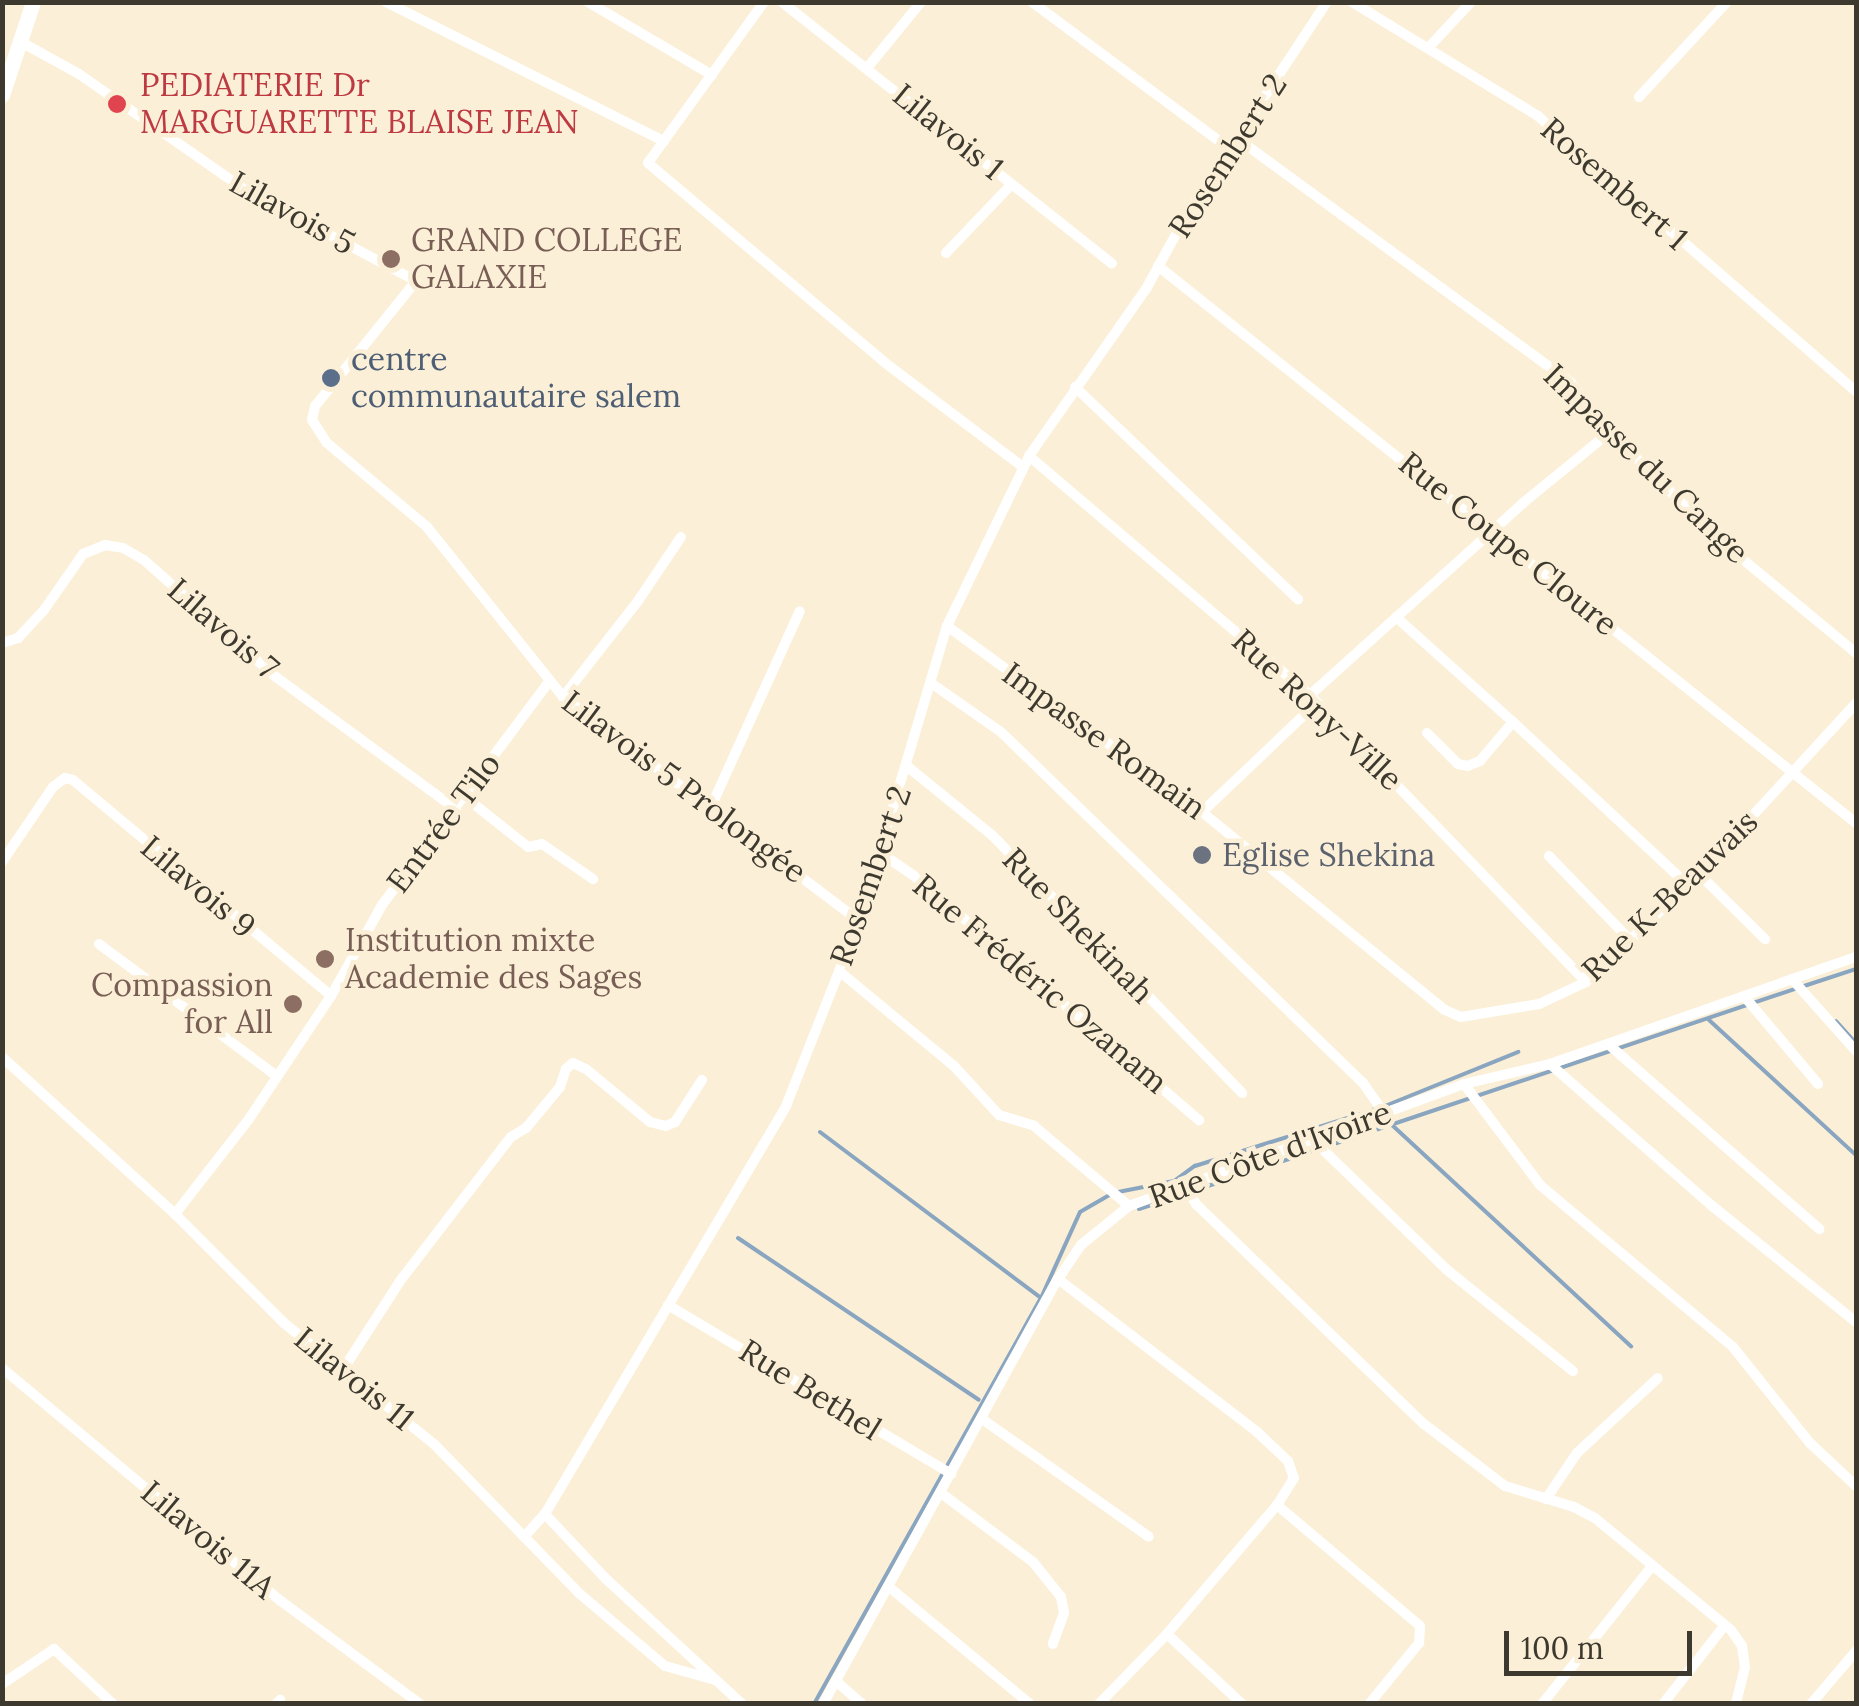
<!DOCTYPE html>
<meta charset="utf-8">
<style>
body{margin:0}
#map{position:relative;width:1859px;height:1706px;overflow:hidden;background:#fbf0d7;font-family:Lora,serif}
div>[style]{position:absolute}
.stream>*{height:4px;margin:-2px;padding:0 2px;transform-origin:2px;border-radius:2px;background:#8aa5c0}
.street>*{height:10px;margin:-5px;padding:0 5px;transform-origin:5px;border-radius:5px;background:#fff}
.secondary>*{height:15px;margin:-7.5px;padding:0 7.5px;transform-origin:7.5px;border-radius:7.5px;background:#fff}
.dots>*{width:28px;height:28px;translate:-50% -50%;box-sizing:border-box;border:5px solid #fbf0d7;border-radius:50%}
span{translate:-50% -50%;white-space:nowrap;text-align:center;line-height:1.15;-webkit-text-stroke:9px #fbf0d7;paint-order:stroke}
.health-label{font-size:32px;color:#be3a42}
.left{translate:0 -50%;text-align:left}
.street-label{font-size:32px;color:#3d392f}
.education-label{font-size:32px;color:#785e54}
.right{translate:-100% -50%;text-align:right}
.service-label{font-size:32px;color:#4e5e75}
.worship-label{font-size:32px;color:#5b616d}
.frame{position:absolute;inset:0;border:5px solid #3d392f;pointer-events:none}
.scale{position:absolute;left:1504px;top:1631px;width:188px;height:45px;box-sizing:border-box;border:5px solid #3d392f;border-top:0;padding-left:12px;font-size:30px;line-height:35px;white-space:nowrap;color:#3d392f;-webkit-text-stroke:8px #fbf0d7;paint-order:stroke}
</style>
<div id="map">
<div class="stream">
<i style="left:1804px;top:986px;width:55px;rotate:-18.1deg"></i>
<i style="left:1709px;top:1020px;width:200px;rotate:42.6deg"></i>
<i style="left:1836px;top:1021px;width:30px;rotate:48deg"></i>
<i style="left:1385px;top:1106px;width:144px;rotate:-22.1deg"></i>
<i style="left:1392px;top:1125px;width:326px;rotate:42.8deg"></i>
<i style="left:820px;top:1132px;width:275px;rotate:36.9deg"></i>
<i style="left:1325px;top:1147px;width:496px;rotate:-18.6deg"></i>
<i style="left:1139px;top:1209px;width:187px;rotate:-18.4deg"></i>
<i style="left:738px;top:1238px;width:290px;rotate:33.9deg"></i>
<i style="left:814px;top:1704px;width:465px;rotate:-60.8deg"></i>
<i style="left:1041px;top:1298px;width:94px;rotate:-65.6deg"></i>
<i style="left:1080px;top:1212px;width:38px;rotate:-30deg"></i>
<i style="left:1113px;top:1193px;width:62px;rotate:-11.1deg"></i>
<i style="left:1174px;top:1181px;width:26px;rotate:-36deg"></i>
<i style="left:1195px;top:1166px;width:190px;rotate:-17.5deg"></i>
</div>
<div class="street">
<i style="left:386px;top:2px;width:311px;rotate:26.6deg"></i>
<i style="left:588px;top:2px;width:144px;rotate:30.5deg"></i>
<i style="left:764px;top:2px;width:198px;rotate:125.8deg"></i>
<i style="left:648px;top:163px;width:309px;rotate:40.1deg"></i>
<i style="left:884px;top:362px;width:174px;rotate:37.1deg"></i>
<i style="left:782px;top:2px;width:421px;rotate:38.4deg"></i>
<i style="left:1032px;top:2px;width:248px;rotate:36.6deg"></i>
<i style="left:1352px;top:2px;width:218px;rotate:31.5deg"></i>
<i style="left:1538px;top:116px;width:420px;rotate:40.9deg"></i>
<i style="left:21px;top:42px;width:66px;rotate:28.9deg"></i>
<i style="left:79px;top:74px;width:203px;rotate:34.9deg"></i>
<i style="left:245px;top:190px;width:194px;rotate:28deg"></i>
<i style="left:416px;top:281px;width:161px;rotate:128.9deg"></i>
<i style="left:315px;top:406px;width:14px;rotate:102deg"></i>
<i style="left:312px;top:420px;width:27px;rotate:57deg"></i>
<i style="left:327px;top:443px;width:131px;rotate:40deg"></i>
<i style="left:427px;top:527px;width:218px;rotate:51.3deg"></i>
<i style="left:563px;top:697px;width:371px;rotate:37.1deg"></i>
<i style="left:1430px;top:46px;width:60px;rotate:-47deg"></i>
<i style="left:867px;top:68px;width:85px;rotate:-50.7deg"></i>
<i style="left:1639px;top:97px;width:129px;rotate:-47.2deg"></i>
<i style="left:1238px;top:139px;width:413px;rotate:36.2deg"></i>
<i style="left:1571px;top:383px;width:63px;rotate:51.5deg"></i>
<i style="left:1610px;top:432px;width:151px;rotate:44.7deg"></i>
<i style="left:1717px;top:538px;width:180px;rotate:39.6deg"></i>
<i style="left:946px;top:253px;width:95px;rotate:-46.3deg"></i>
<i style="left:1158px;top:266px;width:893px;rotate:38.59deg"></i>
<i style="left:1075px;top:387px;width:308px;rotate:43.6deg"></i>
<i style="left:1029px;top:456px;width:369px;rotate:40.4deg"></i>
<i style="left:1310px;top:695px;width:398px;rotate:46.1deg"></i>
<i style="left:1396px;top:617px;width:157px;rotate:41.9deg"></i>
<i style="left:947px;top:626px;width:316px;rotate:36.1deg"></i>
<i style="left:1202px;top:812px;width:313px;rotate:39.2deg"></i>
<i style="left:1445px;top:1010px;width:17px;rotate:24deg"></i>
<i style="left:1461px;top:1017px;width:79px;rotate:-9.5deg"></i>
<i style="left:1539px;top:1004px;width:52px;rotate:-25.1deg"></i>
<i style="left:1586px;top:982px;width:156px;rotate:-43.7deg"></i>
<i style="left:1699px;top:874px;width:232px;rotate:-47.4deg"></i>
<i style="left:2px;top:643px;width:17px;rotate:-17deg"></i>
<i style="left:18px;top:638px;width:38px;rotate:-47deg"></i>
<i style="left:44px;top:610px;width:68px;rotate:-55.1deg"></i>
<i style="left:83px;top:554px;width:24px;rotate:-22deg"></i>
<i style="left:105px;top:545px;width:18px;rotate:9deg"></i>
<i style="left:123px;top:548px;width:24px;rotate:30deg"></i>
<i style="left:144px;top:560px;width:176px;rotate:41.6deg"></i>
<i style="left:276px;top:677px;width:223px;rotate:36.3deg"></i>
<i style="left:931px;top:683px;width:85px;rotate:35deg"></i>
<i style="left:1001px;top:732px;width:504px;rotate:44.12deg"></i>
<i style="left:1363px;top:1083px;width:38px;rotate:55deg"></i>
<i style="left:1310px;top:695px;width:287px;rotate:-42deg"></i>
<i style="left:1523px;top:503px;width:112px;rotate:-39.2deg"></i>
<i style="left:563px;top:697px;width:122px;rotate:-52deg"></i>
<i style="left:638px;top:601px;width:77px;rotate:-56.1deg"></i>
<i style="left:1427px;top:733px;width:44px;rotate:45deg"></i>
<i style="left:1458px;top:764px;width:10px;rotate:11deg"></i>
<i style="left:1468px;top:766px;width:13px;rotate:-23deg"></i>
<i style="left:1480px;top:761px;width:51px;rotate:-49.8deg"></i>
<i style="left:1513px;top:722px;width:239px;rotate:43deg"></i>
<i style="left:908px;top:767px;width:109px;rotate:39.1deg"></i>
<i style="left:993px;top:836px;width:358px;rotate:45.9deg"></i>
<i style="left:465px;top:797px;width:80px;rotate:38.4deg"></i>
<i style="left:528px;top:847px;width:14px;rotate:-12deg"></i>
<i style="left:542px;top:844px;width:62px;rotate:34.5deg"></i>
<i style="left:710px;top:809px;width:217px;rotate:-65.6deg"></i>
<i style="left:1202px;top:812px;width:158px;rotate:-43.5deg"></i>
<i style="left:879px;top:852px;width:41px;rotate:34.1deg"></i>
<i style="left:913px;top:875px;width:377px;rotate:40.6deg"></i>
<i style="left:1549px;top:856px;width:117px;rotate:46deg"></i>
<i style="left:2px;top:862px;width:91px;rotate:-55.8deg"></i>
<i style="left:53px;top:787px;width:15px;rotate:-37deg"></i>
<i style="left:65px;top:778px;width:8px;rotate:14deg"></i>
<i style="left:73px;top:780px;width:336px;rotate:39.9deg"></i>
<i style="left:1699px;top:874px;width:93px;rotate:44.6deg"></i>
<i style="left:99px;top:944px;width:222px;rotate:36.6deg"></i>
<i style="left:839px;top:971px;width:149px;rotate:39.6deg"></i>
<i style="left:954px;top:1066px;width:67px;rotate:47.4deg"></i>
<i style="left:999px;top:1115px;width:37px;rotate:17deg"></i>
<i style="left:1034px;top:1126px;width:124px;rotate:40.1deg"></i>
<i style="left:1792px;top:979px;width:96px;rotate:48.4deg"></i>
<i style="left:1744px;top:996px;width:115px;rotate:49.9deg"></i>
<i style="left:1608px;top:1044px;width:281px;rotate:41.2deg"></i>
<i style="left:2px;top:1057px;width:234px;rotate:42.2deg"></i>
<i style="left:175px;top:1214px;width:154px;rotate:45deg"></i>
<i style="left:284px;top:1323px;width:194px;rotate:38.9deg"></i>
<i style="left:435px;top:1445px;width:208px;rotate:45.8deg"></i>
<i style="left:580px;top:1594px;width:111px;rotate:40.3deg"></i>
<i style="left:665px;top:1666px;width:53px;rotate:15.4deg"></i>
<i style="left:1550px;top:1064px;width:214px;rotate:41.2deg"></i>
<i style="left:1711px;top:1205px;width:186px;rotate:38.9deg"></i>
<i style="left:1464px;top:1084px;width:126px;rotate:53deg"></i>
<i style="left:1540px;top:1185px;width:252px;rotate:40deg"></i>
<i style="left:1733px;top:1347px;width:123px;rotate:51.3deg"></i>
<i style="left:1810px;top:1443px;width:63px;rotate:43.1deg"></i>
<i style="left:1312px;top:1139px;width:187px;rotate:44.1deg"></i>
<i style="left:1446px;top:1269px;width:163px;rotate:38.8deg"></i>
<i style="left:1183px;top:1183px;width:26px;rotate:58deg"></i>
<i style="left:1197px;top:1205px;width:315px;rotate:44deg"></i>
<i style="left:1424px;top:1424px;width:102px;rotate:37.4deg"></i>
<i style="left:1505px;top:1486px;width:72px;rotate:16.9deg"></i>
<i style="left:1574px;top:1507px;width:24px;rotate:28deg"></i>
<i style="left:1595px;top:1518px;width:176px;rotate:39.5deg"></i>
<i style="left:1731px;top:1630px;width:19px;rotate:55deg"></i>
<i style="left:1742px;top:1646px;width:21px;rotate:82deg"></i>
<i style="left:1745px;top:1667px;width:38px;rotate:104deg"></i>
<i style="left:175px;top:1214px;width:120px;rotate:-52.1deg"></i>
<i style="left:249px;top:1119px;width:148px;rotate:-56.3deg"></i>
<i style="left:331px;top:996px;width:104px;rotate:-60.7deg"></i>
<i style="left:382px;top:905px;width:279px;rotate:-53.2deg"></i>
<i style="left:1058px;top:1279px;width:250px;rotate:37.5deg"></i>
<i style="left:1256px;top:1431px;width:44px;rotate:43.2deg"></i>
<i style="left:1288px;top:1461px;width:18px;rotate:71deg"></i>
<i style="left:1294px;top:1478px;width:32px;rotate:122deg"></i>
<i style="left:1277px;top:1505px;width:170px;rotate:130.5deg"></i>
<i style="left:1167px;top:1634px;width:98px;rotate:134.2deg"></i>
<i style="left:668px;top:1305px;width:330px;rotate:30.8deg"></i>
<i style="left:2px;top:1368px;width:363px;rotate:39.9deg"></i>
<i style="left:281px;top:1601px;width:173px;rotate:36.5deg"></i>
<i style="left:344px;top:1368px;width:103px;rotate:-57.2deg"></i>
<i style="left:400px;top:1281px;width:182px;rotate:-52.4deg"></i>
<i style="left:511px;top:1137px;width:17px;rotate:-31deg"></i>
<i style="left:526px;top:1128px;width:53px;rotate:-50.3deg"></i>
<i style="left:560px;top:1087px;width:19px;rotate:-72deg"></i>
<i style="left:566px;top:1069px;width:9px;rotate:-41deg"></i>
<i style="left:573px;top:1063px;width:14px;rotate:25deg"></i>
<i style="left:586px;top:1069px;width:83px;rotate:39.6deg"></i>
<i style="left:650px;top:1122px;width:16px;rotate:14deg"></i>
<i style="left:666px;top:1126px;width:10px;rotate:-24deg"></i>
<i style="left:675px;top:1122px;width:50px;rotate:-57.3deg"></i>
<i style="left:982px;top:1419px;width:204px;rotate:35.2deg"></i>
<i style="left:941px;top:1493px;width:115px;rotate:36.9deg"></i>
<i style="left:1033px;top:1562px;width:45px;rotate:51.3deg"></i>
<i style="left:1061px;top:1597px;width:16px;rotate:79deg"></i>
<i style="left:1064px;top:1613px;width:33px;rotate:110deg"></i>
<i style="left:1546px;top:1499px;width:55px;rotate:-56deg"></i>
<i style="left:1577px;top:1453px;width:110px;rotate:-42.8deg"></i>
<i style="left:1277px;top:1505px;width:187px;rotate:40.2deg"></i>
<i style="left:1420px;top:1626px;width:17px;rotate:93deg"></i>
<i style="left:1419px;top:1643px;width:79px;rotate:129.3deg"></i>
<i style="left:524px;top:1537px;width:31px;rotate:-48deg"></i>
<i style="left:889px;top:1587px;width:183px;rotate:39.7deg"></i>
<i style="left:1167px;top:1634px;width:103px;rotate:43deg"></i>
<i style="left:837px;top:1682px;width:33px;rotate:41deg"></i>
<i style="left:2px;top:1684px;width:63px;rotate:-33.9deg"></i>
<i style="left:54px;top:1649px;width:81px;rotate:43deg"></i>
<i style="left:276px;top:1704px;width:6px;rotate:-45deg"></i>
<i style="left:742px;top:1704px;width:185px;rotate:-137.4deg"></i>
<i style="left:606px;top:1579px;width:89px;rotate:-133.2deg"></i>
<i style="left:545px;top:1514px;width:474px;rotate:-59.4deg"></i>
<i style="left:786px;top:1106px;width:199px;rotate:-68.5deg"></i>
<i style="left:859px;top:921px;width:308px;rotate:-73.4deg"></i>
<i style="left:947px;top:626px;width:189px;rotate:-64.2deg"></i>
<i style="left:1029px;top:456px;width:204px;rotate:-55deg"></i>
<i style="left:1146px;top:289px;width:85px;rotate:-61.3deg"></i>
<i style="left:1187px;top:214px;width:254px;rotate:-56.6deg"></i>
<i style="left:823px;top:1704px;width:486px;rotate:-61.1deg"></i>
<i style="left:1058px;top:1279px;width:41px;rotate:-55.9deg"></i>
<i style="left:1081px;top:1245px;width:62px;rotate:-39.1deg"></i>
<i style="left:1129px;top:1206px;width:357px;rotate:-20deg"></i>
<i style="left:1464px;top:1084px;width:88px;rotate:-13.1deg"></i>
<i style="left:1550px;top:1064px;width:324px;rotate:-19.3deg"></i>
<i style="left:1542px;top:1704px;width:176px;rotate:-51.4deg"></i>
<i style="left:1663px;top:1704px;width:100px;rotate:-51.9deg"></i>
<i style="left:1811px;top:1704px;width:70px;rotate:-49.7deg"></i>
</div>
<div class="secondary">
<i style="left:2px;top:95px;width:98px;rotate:-71.6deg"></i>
</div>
<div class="dots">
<i style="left:117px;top:104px;background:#e0444e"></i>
<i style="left:391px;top:259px;background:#8d6e63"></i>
<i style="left:331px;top:378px;background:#5c6f8a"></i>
<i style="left:1202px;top:855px;background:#6b7280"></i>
<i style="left:325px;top:959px;background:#8d6e63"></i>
<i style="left:293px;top:1004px;background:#8d6e63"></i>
</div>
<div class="health-label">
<span class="left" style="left:140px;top:104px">PEDIATERIE Dr<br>MARGUARETTE BLAISE JEAN</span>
</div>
<div class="street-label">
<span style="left:948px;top:132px;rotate:39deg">Lilavois 1</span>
<span style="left:1228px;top:156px;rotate:-57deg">Rosembert 2</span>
<span style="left:1614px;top:184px;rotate:41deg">Rosembert 1</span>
<span style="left:292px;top:213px;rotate:29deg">Lilavois 5</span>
<span style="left:1646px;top:464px;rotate:44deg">Impasse du Cange</span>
<span style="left:1508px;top:544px;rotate:39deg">Rue Coupe Cloure</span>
<span style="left:223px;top:629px;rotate:41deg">Lilavois 7</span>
<span style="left:1317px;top:710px;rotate:43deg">Rue Rony-Ville</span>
<span style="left:1104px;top:741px;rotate:36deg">Impasse Romain</span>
<span style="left:684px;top:787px;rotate:37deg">Lilavois 5 Prolongée</span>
<span style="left:444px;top:823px;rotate:-53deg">Entrée Tilo</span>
<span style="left:871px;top:876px;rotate:-71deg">Rosembert 2</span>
<span style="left:198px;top:887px;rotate:40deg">Lilavois 9</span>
<span style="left:1670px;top:896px;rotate:-44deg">Rue K-Beauvais</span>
<span style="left:1078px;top:926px;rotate:46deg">Rue Shekinah</span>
<span style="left:1040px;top:984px;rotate:40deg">Rue Frédéric Ozanam</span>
<span style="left:1270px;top:1155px;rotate:-20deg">Rue Côte d'Ivoire</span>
<span style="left:354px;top:1379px;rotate:39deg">Lilavois 11</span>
<span style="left:810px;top:1390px;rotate:32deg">Rue Bethel</span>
<span style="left:208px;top:1540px;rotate:40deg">Lilavois 11A</span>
</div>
<div class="education-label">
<span class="left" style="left:411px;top:259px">GRAND COLLEGE<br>GALAXIE</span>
<span class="left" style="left:345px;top:959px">Institution mixte<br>Academie des Sages</span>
<span class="right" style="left:273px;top:1004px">Compassion<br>for All</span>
</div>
<div class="service-label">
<span class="left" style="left:351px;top:378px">centre<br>communautaire salem</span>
</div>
<div class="worship-label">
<span class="left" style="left:1222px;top:855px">Eglise Shekina</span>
</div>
<div class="frame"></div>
<div class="scale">100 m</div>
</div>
